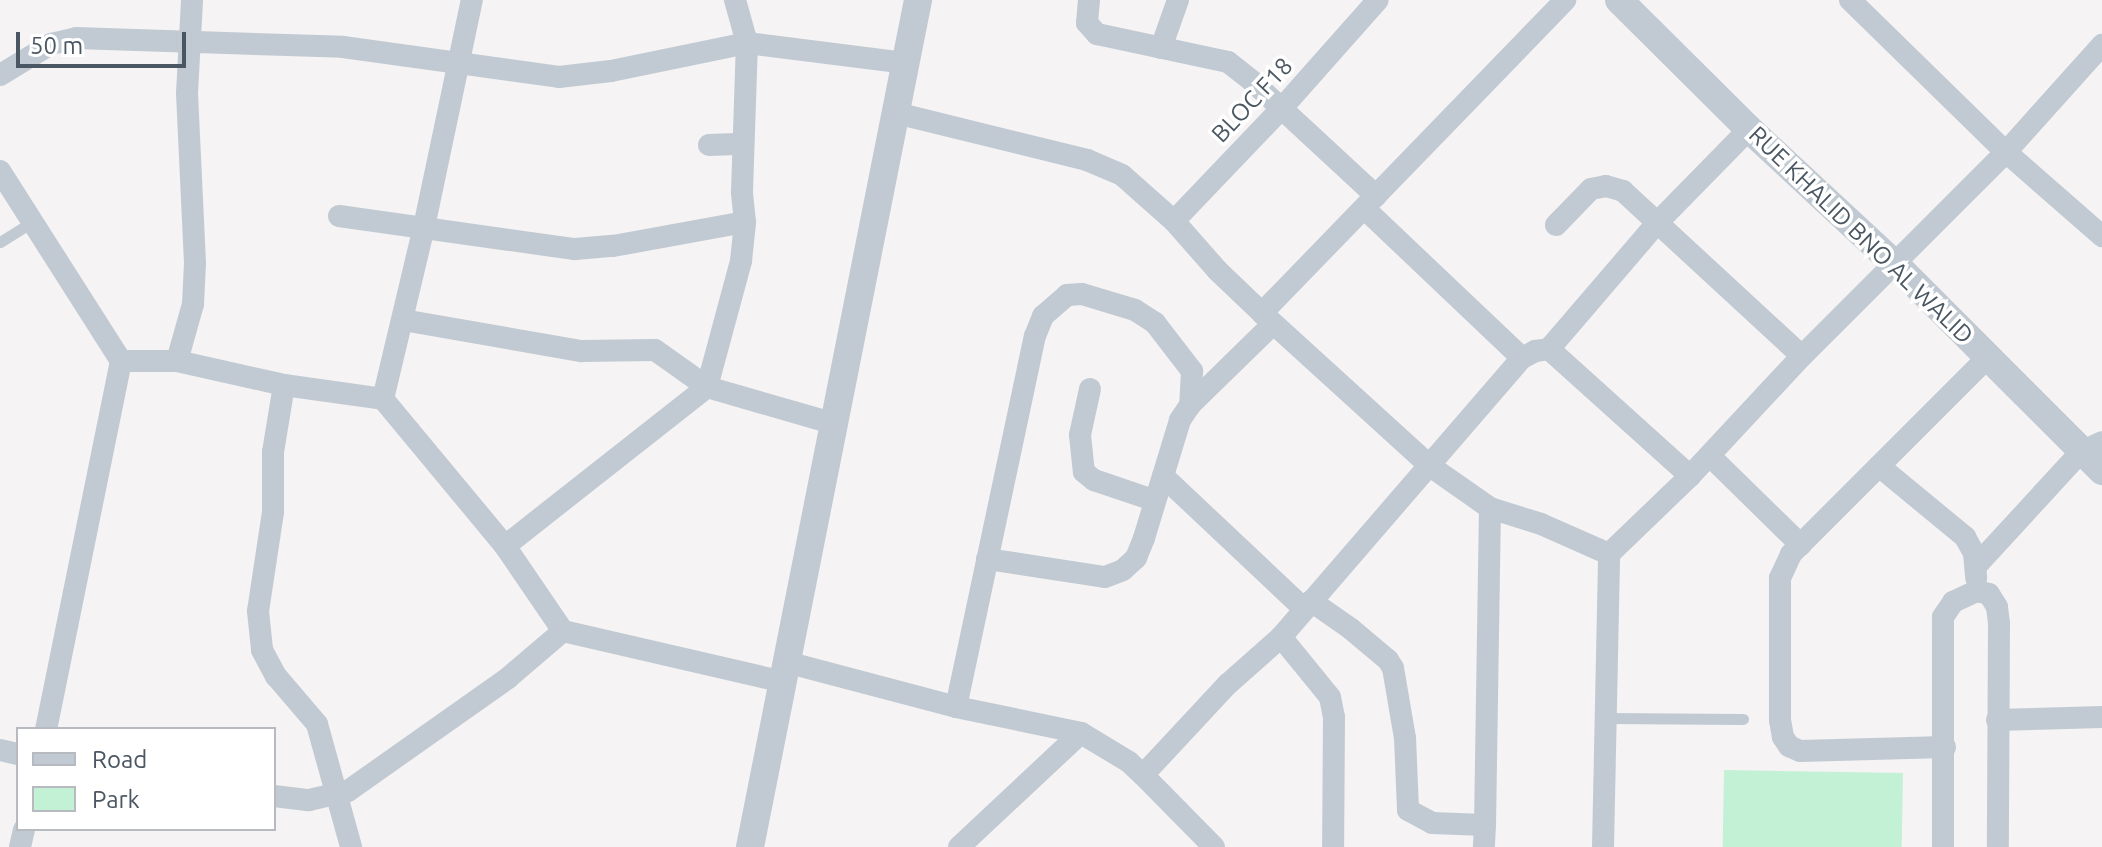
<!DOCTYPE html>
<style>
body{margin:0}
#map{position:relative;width:2102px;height:847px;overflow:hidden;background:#f5f3f3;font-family:Ubuntu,sans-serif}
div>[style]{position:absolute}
.green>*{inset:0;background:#c3f1d5;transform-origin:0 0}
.service>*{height:11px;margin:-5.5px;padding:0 5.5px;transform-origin:5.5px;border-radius:5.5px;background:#c1cad2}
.minor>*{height:22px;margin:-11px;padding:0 11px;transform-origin:11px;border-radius:11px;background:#c1cad2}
.tertiary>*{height:28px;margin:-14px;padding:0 14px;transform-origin:14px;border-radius:14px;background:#c1cad2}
span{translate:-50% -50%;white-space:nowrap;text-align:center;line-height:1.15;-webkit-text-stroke:7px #fff;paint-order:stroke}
.street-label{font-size:24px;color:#4a5661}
.legend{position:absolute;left:16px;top:727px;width:260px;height:104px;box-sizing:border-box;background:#fff;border:2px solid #b7bbc0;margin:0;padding:10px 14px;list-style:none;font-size:24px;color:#4a5661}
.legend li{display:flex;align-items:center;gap:16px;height:40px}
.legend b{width:40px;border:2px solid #b7bbc0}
.scale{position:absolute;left:16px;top:32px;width:170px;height:36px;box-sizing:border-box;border:4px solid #4a5661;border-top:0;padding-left:10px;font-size:24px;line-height:28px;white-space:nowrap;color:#4a5661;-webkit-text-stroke:6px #fff;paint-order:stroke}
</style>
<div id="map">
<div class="green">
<i style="left:1724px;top:770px;width:179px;height:77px;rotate:1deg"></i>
</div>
<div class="service">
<i style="left:0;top:242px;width:40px;rotate:-32deg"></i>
<i style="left:1606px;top:718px;width:137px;rotate:0.4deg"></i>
</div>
<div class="minor">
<i style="left:1089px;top:0;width:23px;rotate:95deg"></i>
<i style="left:1087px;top:23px;width:15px;rotate:48deg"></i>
<i style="left:1097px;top:34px;width:134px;rotate:12.1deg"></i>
<i style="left:1228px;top:62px;width:31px;rotate:38deg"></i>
<i style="left:1252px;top:81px;width:169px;rotate:42.8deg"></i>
<i style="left:1850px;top:0;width:218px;rotate:44.3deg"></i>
<i style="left:2006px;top:152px;width:128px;rotate:41.2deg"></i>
<i style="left:1161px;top:48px;width:51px;rotate:-70.5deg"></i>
<i style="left:0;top:75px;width:60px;rotate:-31.3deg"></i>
<i style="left:51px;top:44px;width:26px;rotate:-13deg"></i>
<i style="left:76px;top:38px;width:267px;rotate:1.9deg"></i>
<i style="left:343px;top:47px;width:218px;rotate:7.9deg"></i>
<i style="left:559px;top:77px;width:52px;rotate:-6.6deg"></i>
<i style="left:611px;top:71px;width:139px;rotate:-11.6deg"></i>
<i style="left:747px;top:43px;width:159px;rotate:7.2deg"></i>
<i style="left:896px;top:113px;width:197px;rotate:13.8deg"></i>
<i style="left:1087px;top:160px;width:38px;rotate:23deg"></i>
<i style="left:1122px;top:175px;width:69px;rotate:41.5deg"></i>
<i style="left:1174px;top:221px;width:65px;rotate:48.7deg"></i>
<i style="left:1217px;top:270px;width:62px;rotate:43.7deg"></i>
<i style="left:1262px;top:313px;width:227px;rotate:42.3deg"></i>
<i style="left:1430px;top:466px;width:73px;rotate:35deg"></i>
<i style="left:1490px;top:508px;width:53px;rotate:17.4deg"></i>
<i style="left:1541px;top:524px;width:74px;rotate:23.8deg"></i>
<i style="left:709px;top:145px;width:34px;rotate:-2deg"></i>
<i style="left:0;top:171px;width:225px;rotate:57.5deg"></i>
<i style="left:121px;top:361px;width:376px;rotate:101.5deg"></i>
<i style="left:1365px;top:209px;width:216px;rotate:43.5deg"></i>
<i style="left:339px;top:216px;width:238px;rotate:8deg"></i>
<i style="left:575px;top:249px;width:38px;rotate:-5deg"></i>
<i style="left:613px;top:246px;width:134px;rotate:-10.3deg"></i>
<i style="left:1174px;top:221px;width:156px;rotate:-46.3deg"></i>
<i style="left:1282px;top:108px;width:144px;rotate:-48.4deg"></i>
<i style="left:1556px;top:225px;width:50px;rotate:-45.8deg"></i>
<i style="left:1591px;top:189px;width:15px;rotate:-11deg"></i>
<i style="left:1606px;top:186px;width:18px;rotate:16deg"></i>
<i style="left:1623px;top:191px;width:243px;rotate:42.7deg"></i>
<i style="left:1262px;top:313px;width:436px;rotate:-45.9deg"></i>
<i style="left:403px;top:320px;width:181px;rotate:9.9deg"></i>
<i style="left:581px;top:351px;width:74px;rotate:-0.8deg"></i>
<i style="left:655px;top:350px;width:64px;rotate:35.4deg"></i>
<i style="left:707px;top:387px;width:131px;rotate:-74.9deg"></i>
<i style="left:741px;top:261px;width:39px;rotate:-84deg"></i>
<i style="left:745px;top:222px;width:30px;rotate:-96deg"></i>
<i style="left:742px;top:192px;width:149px;rotate:-88.1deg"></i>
<i style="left:747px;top:43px;width:45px;rotate:-105.6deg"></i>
<i style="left:1549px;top:349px;width:166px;rotate:-49.4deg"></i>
<i style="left:1657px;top:223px;width:132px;rotate:-45.6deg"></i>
<i style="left:121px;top:361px;width:56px"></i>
<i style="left:177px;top:361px;width:110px;rotate:12.6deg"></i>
<i style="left:284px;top:385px;width:100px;rotate:8deg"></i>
<i style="left:383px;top:399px;width:191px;rotate:50.3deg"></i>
<i style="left:505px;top:546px;width:103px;rotate:55.7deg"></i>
<i style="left:563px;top:631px;width:227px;rotate:13deg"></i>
<i style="left:177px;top:361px;width:59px;rotate:-74.3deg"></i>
<i style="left:193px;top:304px;width:41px;rotate:-87.2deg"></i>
<i style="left:195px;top:263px;width:170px;rotate:-92.7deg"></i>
<i style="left:187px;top:93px;width:93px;rotate:-86.9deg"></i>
<i style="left:284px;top:385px;width:68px;rotate:99.3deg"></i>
<i style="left:273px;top:452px;width:60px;rotate:90deg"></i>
<i style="left:273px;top:512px;width:100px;rotate:98.6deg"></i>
<i style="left:258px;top:611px;width:39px;rotate:84deg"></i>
<i style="left:262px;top:650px;width:30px;rotate:62deg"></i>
<i style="left:276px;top:676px;width:63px;rotate:49.5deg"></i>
<i style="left:317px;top:724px;width:128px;rotate:74.5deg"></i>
<i style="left:1090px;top:389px;width:47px;rotate:102.3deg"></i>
<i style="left:1080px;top:435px;width:37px;rotate:84deg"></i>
<i style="left:1084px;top:472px;width:13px;rotate:39deg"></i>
<i style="left:1094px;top:480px;width:62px;rotate:18.7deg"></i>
<i style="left:383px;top:399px;width:177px;rotate:-76.6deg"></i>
<i style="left:424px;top:227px;width:232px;rotate:-78.1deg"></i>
<i style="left:1710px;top:456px;width:127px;rotate:44.4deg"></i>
<i style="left:1879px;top:466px;width:112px;rotate:39.5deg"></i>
<i style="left:1965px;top:537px;width:18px;rotate:61deg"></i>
<i style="left:1974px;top:553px;width:25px;rotate:85deg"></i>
<i style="left:1163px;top:476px;width:194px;rotate:43.3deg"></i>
<i style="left:505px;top:546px;width:257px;rotate:-38.2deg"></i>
<i style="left:707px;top:387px;width:133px;rotate:16.1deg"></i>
<i style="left:987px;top:559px;width:119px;rotate:8.7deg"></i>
<i style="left:1105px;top:577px;width:19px;rotate:-21deg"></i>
<i style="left:1123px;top:570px;width:18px;rotate:-43deg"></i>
<i style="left:1136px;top:558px;width:22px;rotate:-68deg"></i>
<i style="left:1144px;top:538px;width:123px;rotate:-73deg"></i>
<i style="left:1180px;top:420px;width:18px;rotate:-56deg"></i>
<i style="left:1190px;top:405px;width:116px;rotate:-44.3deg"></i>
<i style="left:1976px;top:566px;width:155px;rotate:-47.4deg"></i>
<i style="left:2081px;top:452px;width:23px;rotate:-25deg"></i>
<i style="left:1311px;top:601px;width:49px;rotate:35deg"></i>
<i style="left:1351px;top:629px;width:48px;rotate:40deg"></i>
<i style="left:1388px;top:660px;width:9px;rotate:58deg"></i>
<i style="left:1393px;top:668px;width:71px;rotate:80.3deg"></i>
<i style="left:1405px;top:738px;width:72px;rotate:87.6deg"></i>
<i style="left:1408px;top:810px;width:27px;rotate:28deg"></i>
<i style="left:1432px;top:823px;width:53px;rotate:2.2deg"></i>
<i style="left:1485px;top:825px;width:22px;rotate:93deg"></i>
<i style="left:1281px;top:637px;width:77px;rotate:50.8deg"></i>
<i style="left:1330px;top:697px;width:20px;rotate:79deg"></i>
<i style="left:1334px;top:717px;width:130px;rotate:90.4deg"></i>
<i style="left:786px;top:662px;width:176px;rotate:14.8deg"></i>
<i style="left:956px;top:707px;width:128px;rotate:11.7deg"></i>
<i style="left:1081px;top:733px;width:56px;rotate:31.1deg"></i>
<i style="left:1129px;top:762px;width:19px;rotate:43deg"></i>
<i style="left:1143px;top:775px;width:125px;rotate:-47deg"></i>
<i style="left:1228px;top:684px;width:71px;rotate:-41.6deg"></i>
<i style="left:1281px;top:637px;width:369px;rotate:-49.2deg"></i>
<i style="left:1522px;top:358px;width:15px;rotate:-28deg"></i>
<i style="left:1535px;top:351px;width:14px;rotate:-8deg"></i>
<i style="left:1549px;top:349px;width:190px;rotate:42deg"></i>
<i style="left:956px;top:707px;width:379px;rotate:-78deg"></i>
<i style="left:1035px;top:336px;width:22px;rotate:-68deg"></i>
<i style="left:1043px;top:316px;width:32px;rotate:-41deg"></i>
<i style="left:1067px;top:295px;width:15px;rotate:-4deg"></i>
<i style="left:1082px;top:294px;width:55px;rotate:16.8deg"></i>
<i style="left:1135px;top:310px;width:24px;rotate:33deg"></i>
<i style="left:1155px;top:323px;width:61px;rotate:52.4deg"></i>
<i style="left:1192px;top:371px;width:34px;rotate:93deg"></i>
<i style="left:1997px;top:720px;width:105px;rotate:-1.6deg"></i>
<i style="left:1945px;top:747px;width:145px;rotate:178.4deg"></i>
<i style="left:1800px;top:751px;width:12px;rotate:-156deg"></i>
<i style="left:1789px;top:746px;width:11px;rotate:-124deg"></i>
<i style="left:1783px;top:737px;width:17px;rotate:-100deg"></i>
<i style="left:1780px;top:720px;width:142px;rotate:-90deg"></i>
<i style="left:1780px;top:578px;width:26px;rotate:-65deg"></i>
<i style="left:1791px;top:554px;width:279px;rotate:-45deg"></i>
<i style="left:0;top:750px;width:18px;rotate:13deg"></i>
<i style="left:1143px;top:775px;width:101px;rotate:45.4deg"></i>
<i style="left:274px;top:796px;width:35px;rotate:7deg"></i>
<i style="left:309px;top:800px;width:40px;rotate:-13deg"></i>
<i style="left:348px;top:791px;width:196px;rotate:-35.2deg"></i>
<i style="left:508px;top:678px;width:72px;rotate:-40.5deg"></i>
<i style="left:1485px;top:825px;width:317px;rotate:-89.1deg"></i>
<i style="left:20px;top:847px;width:18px;rotate:-77deg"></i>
<i style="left:959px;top:847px;width:167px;rotate:-43.1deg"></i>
<i style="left:1603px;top:847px;width:293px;rotate:-88.8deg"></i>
<i style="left:1609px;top:554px;width:112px;rotate:-43.9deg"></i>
<i style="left:1690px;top:476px;width:164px;rotate:-47deg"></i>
<i style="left:1802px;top:356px;width:288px;rotate:-45deg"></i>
<i style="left:2006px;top:152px;width:144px;rotate:-48.1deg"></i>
<i style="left:1943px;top:847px;width:230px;rotate:-90deg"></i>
<i style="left:1943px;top:617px;width:18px;rotate:-56deg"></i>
<i style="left:1953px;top:602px;width:26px;rotate:-25deg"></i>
<i style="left:1977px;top:591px;width:12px;rotate:14deg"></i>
<i style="left:1989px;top:594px;width:15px;rotate:58deg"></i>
<i style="left:1997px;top:607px;width:17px;rotate:83deg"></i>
<i style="left:1999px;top:624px;width:223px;rotate:90.3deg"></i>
</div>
<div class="tertiary">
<i style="left:1619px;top:0;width:183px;rotate:44.8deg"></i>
<i style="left:1749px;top:129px;width:199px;rotate:42.8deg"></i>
<i style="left:1895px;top:264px;width:293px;rotate:45deg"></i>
<i style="left:750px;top:847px;width:864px;rotate:-78.78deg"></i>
</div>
<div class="street-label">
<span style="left:1252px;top:100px;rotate:-47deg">BLOC F18</span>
<span style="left:1861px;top:235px;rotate:44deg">RUE KHALID BNO AL WALID</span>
</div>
<ul class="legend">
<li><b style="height:10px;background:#c1cad2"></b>Road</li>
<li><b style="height:22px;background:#c3f1d5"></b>Park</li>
</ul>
<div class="scale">50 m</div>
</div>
